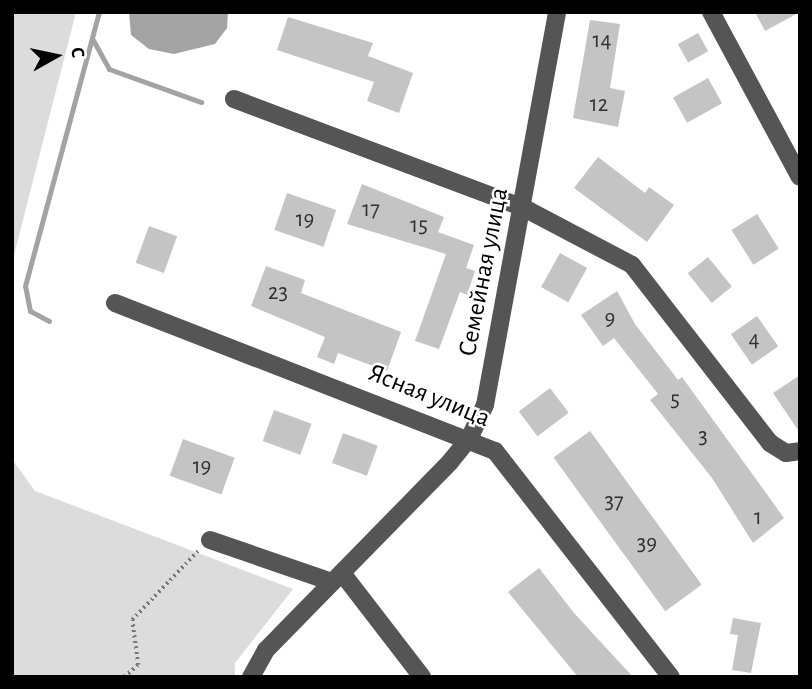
<!DOCTYPE html>
<meta charset="utf-8">
<style>
body{margin:0}
#map{position:relative;width:812px;height:689px;overflow:hidden;background:#fff;font-family:"Alegreya Sans",sans-serif}
div>[style]{position:absolute}
.green>*{inset:0;background:#dcdcdc}
.water>*{inset:0;background:#a3a3a3}
.stream>*{height:5px;margin:-2.5px;padding:0 2.5px;transform-origin:2.5px;border-radius:2.5px;background:#a3a3a3}
.building>*{inset:0;background:#c4c4c4;transform-origin:0 0}
.path>*{height:3.5px;margin-top:-1.75px;transform-origin:0;background:repeating-linear-gradient(90deg,#777 0 2px,transparent 0 5.5px)}
.minor>*{height:18px;margin:-9px;padding:0 9px;transform-origin:9px;border-radius:9px;background:#555}
span{translate:-50% -50%;white-space:nowrap;text-align:center;line-height:1.15;-webkit-text-stroke:5px #fff;paint-order:stroke}
.number-label{font-size:23px;color:#313131}
.number-label span{-webkit-text-stroke-width:0}
.street-label{font-size:26px;color:#000}
.frame{position:absolute;inset:0;border:14px solid #000;pointer-events:none}
.north{position:absolute;left:21px;top:21px;width:70px;height:70px;-webkit-text-stroke:5px #fff;paint-order:stroke;rotate:81deg;font-size:19px;font-weight:700;line-height:28px;text-align:center;color:#000}
.north::after{content:'';display:block;margin:auto;width:24px;height:32px;background:#000;clip-path:polygon(50% 0,100% 100%,50% 72%,0 100%)}
</style>
<div id="map">
<div class="green">
<i style="clip-path:polygon(12px 12px,76px 12px,12px 263px)"></i>
<i style="clip-path:polygon(12px 459px,35px 491px,293px 589px,235px 663px,235px 677px,12px 677px)"></i>
</div>
<div class="water">
<i style="clip-path:polygon(129px 12px,228px 12px,227px 28px,215px 44px,174px 54px,149px 49px,131px 35px)"></i>
</div>
<div class="stream">
<i style="left:93px;top:40px;width:33px;rotate:61deg"></i>
<i style="left:109px;top:69px;width:98px;rotate:19.7deg"></i>
<i style="left:49px;top:321px;width:21px;rotate:-152deg"></i>
<i style="left:30px;top:311px;width:25px;rotate:-101deg"></i>
<i style="left:25px;top:286px;width:284px;rotate:-74.9deg"></i>
</div>
<div class="building">
<i style="clip-path:polygon(755px 12px,800px 12px,765px 31px)"></i>
<i style="clip-path:polygon(288px 17px,373px 43px,368px 56px,413px 73px,399px 113px,367px 101px,374px 82px,277px 50px)"></i>
<i style="clip-path:polygon(590px 20px,620px 24px,610px 88px,625px 91px,618px 127px,573px 118px)"></i>
<i style="left:698px;top:33px;width:21px;height:23px;rotate:61deg"></i>
<i style="left:708px;top:78px;width:29px;height:40px;rotate:61deg"></i>
<i style="clip-path:polygon(598px 157px,645px 193px,649px 187px,674px 205px,647px 242px,574px 188px)"></i>
<i style="clip-path:polygon(362px 184px,444px 217px,438px 232px,474px 245px,466px 268px,475px 271px,467px 295px,460px 292px,439px 349px,415px 341px,446px 254px,347px 224px)"></i>
<i style="left:287px;top:193px;width:52px;height:39px;rotate:19deg"></i>
<i style="left:757px;top:214px;width:41px;height:30px;rotate:58deg"></i>
<i style="left:149px;top:226px;width:30px;height:39px;rotate:20deg"></i>
<i style="left:560px;top:253px;width:31px;height:39px;rotate:29deg"></i>
<i style="left:708px;top:257px;width:38px;height:26px;rotate:51deg"></i>
<i style="clip-path:polygon(266px 266px,305px 280px,301px 293px,401px 332px,387px 371px,338px 353px,334px 364px,317px 357px,325px 337px,251px 306px)"></i>
<i style="clip-path:polygon(617px 291px,635px 324px,678px 380px,682px 377px,784px 518px,753px 543px,712px 478px,650px 400px,658px 394px,614px 338px,603px 346px,581px 315px)"></i>
<i style="left:757px;top:316px;width:37px;height:32px;rotate:55deg"></i>
<i style="clip-path:polygon(800px 375px,800px 433px,773px 393px)"></i>
<i style="left:550px;top:388px;width:31px;height:39px;rotate:53deg"></i>
<i style="left:274px;top:410px;width:40px;height:33px;rotate:20deg"></i>
<i style="left:590px;top:431px;width:190px;height:45px;rotate:54deg"></i>
<i style="left:343px;top:433px;width:37px;height:32px;rotate:20deg"></i>
<i style="left:183px;top:439px;width:55px;height:39px;rotate:20deg"></i>
<i style="clip-path:polygon(539px 568px,574px 613px,633px 677px,578px 677px,508px 592px)"></i>
<i style="clip-path:polygon(733px 618px,761px 623px,751px 673px,732px 670px,738px 635px,730px 634px)"></i>
</div>
<div class="path">
<i style="left:124px;top:677px;width:18px;rotate:-41deg"></i>
<i style="left:138px;top:665px;width:45px;rotate:-97.6deg"></i>
<i style="left:132px;top:620px;width:95px;rotate:-46.3deg"></i>
</div>
<div class="minor">
<i style="left:711px;top:12px;width:187px;rotate:61.7deg"></i>
<i style="left:234px;top:99px;width:310px;rotate:20.6deg"></i>
<i style="left:524px;top:208px;width:122px;rotate:27.8deg"></i>
<i style="left:632px;top:265px;width:225px;rotate:52.2deg"></i>
<i style="left:770px;top:443px;width:19px;rotate:32deg"></i>
<i style="left:786px;top:453px;width:14px;rotate:-8deg"></i>
<i style="left:115px;top:303px;width:408px;rotate:21.3deg"></i>
<i style="left:495px;top:451px;width:286px;rotate:52.1deg"></i>
<i style="left:210px;top:540px;width:129px;rotate:19deg"></i>
<i style="left:342px;top:573px;width:131px;rotate:52.4deg"></i>
<i style="left:251px;top:677px;width:31px;rotate:-61deg"></i>
<i style="left:266px;top:650px;width:263px;rotate:-45.6deg"></i>
<i style="left:450px;top:462px;width:32px;rotate:-51deg"></i>
<i style="left:470px;top:437px;width:35px;rotate:-65deg"></i>
<i style="left:485px;top:405px;width:400px;rotate:-79.6deg"></i>
</div>
<div class="number-label">
<span style="left:602px;top:41px">14</span>
<span style="left:599px;top:105px">12</span>
<span style="left:371px;top:210px">17</span>
<span style="left:305px;top:220px">19</span>
<span style="left:419px;top:226px">15</span>
<span style="left:278px;top:293px">23</span>
<span style="left:610px;top:319px">9</span>
<span style="left:754px;top:340px">4</span>
<span style="left:675px;top:400px">5</span>
<span style="left:703px;top:437px">3</span>
<span style="left:202px;top:467px">19</span>
<span style="left:614px;top:502px">37</span>
<span style="left:758px;top:518px">1</span>
<span style="left:647px;top:544px">39</span>
</div>
<div class="street-label">
<span style="left:484px;top:272px;rotate:-79deg">Семейная улица</span>
<span style="left:429px;top:396px;rotate:22deg">Ясная улица</span>
</div>
<div class="frame"></div>
<div class="north">С</div>
</div>
